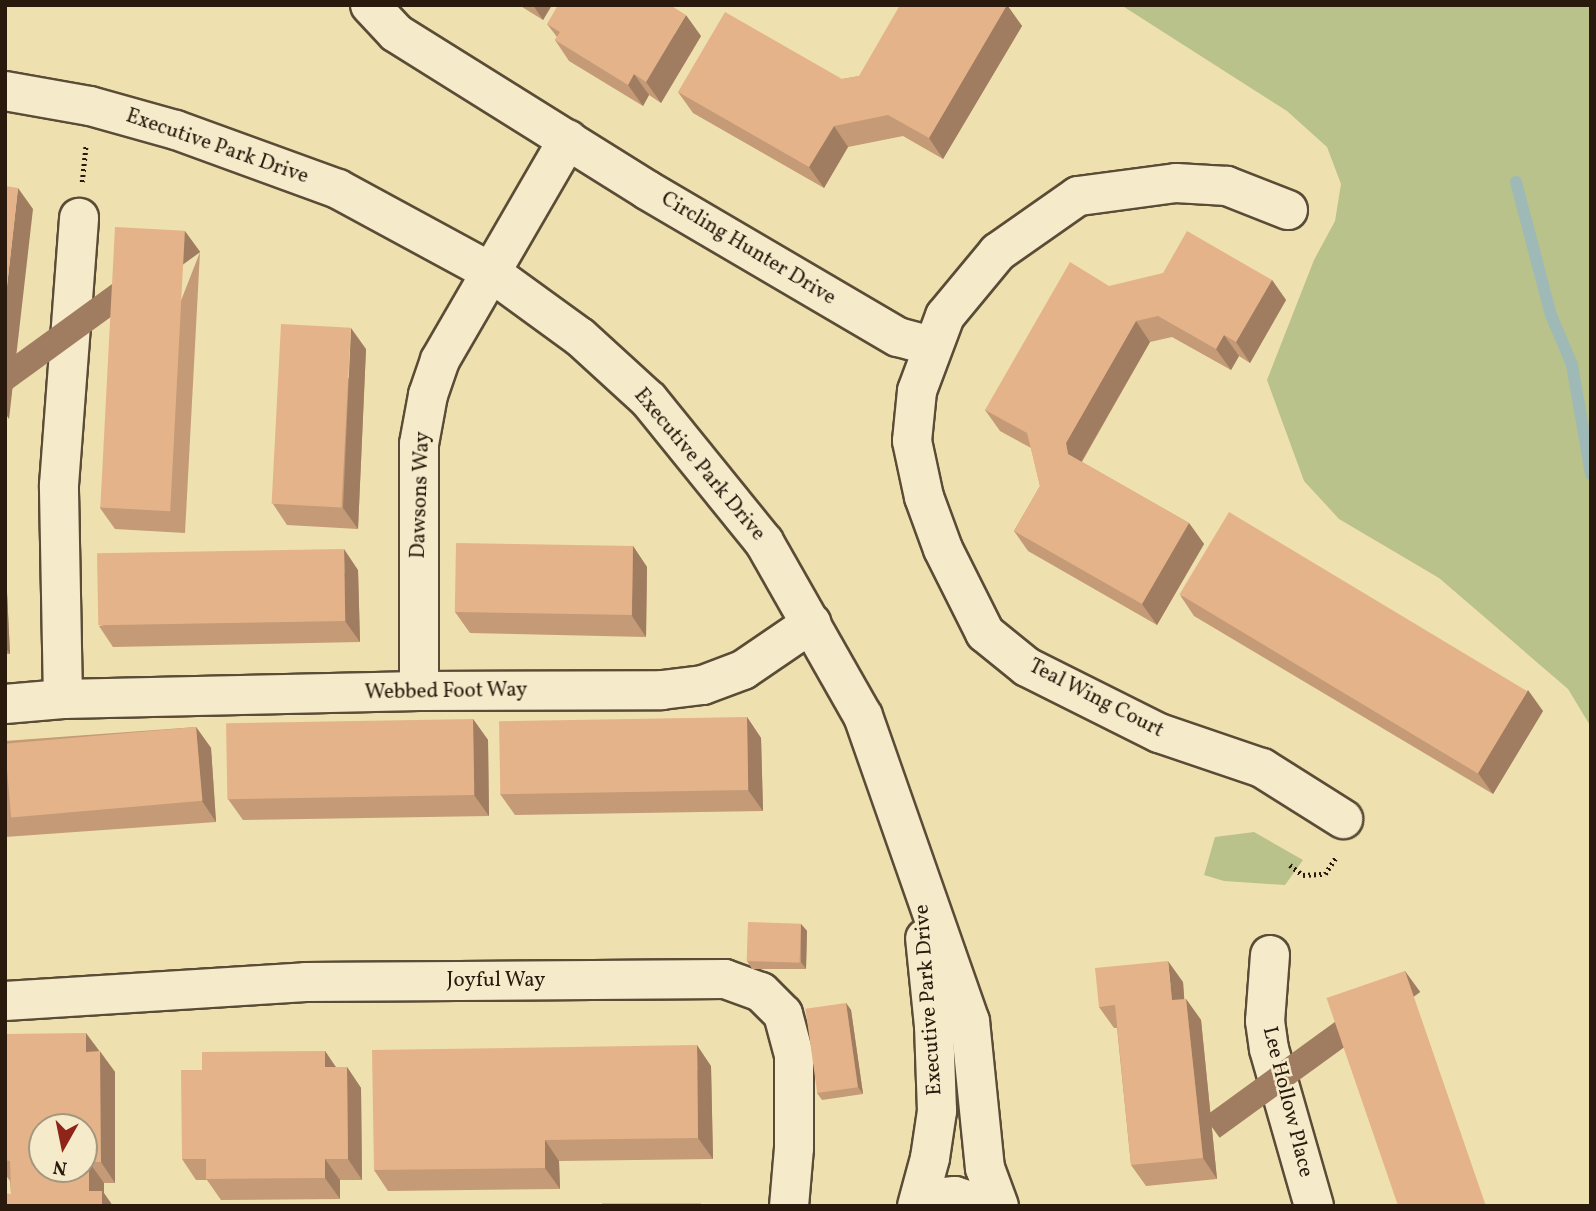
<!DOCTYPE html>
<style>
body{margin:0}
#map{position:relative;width:1596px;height:1211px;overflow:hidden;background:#efe0af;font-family:Vollkorn,serif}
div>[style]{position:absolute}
.green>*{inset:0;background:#b9c28b}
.stream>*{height:12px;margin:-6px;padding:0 6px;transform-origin:6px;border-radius:6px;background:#9fbab6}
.path>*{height:4.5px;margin-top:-2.25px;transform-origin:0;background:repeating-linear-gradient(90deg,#291a0d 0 2px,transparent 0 5.5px)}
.roads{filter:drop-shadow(2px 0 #5a4c36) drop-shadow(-2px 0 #5a4c36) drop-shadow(0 2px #5a4c36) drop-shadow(0 -2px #5a4c36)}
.street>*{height:38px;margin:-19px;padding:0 19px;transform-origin:19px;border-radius:19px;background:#f5ebcb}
.wall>*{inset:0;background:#c49a77}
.shaded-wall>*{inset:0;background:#a07d61;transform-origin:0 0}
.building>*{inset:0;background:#e4b38a;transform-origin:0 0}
span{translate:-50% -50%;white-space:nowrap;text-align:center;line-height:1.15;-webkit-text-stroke:5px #f5ebcb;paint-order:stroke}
.street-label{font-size:21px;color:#291a0d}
.frame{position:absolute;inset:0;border:7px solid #291a0d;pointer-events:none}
.north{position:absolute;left:28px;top:1113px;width:70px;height:70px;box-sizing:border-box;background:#f5ebcb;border:2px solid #a3977f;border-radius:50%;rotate:189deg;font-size:19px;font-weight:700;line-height:28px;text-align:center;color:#291a0d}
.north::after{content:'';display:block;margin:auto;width:24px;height:32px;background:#8f2418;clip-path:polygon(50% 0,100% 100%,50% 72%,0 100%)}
</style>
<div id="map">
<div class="green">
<i style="clip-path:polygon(1121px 5px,1591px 5px,1591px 727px,1568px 689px,1439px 578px,1339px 519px,1304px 481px,1267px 380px,1314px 260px,1335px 221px,1341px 184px,1327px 147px,1287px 111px)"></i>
<i style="clip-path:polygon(1254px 832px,1303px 860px,1285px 885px,1224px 881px,1204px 875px,1215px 837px)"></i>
</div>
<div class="stream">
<i style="left:1516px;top:182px;width:138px;rotate:75.3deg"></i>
<i style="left:1551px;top:315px;width:54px;rotate:67.2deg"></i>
<i style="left:1572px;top:365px;width:111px;rotate:80.1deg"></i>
</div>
<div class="path">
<i style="left:82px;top:182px;width:36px;rotate:-84deg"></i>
<i style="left:1290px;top:865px;width:16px;rotate:38deg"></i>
<i style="left:1303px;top:875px;width:22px;rotate:-3deg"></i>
<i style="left:1325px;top:874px;width:20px;rotate:-57deg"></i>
</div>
<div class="roads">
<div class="street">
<i style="left:370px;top:5px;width:38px;rotate:47deg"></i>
<i style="left:396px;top:33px;width:296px;rotate:32deg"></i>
<i style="left:647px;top:190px;width:291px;rotate:30.4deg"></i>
<i style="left:898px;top:337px;width:35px;rotate:15deg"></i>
<i style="left:5px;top:91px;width:86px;rotate:10deg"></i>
<i style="left:90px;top:106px;width:89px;rotate:15.6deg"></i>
<i style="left:176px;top:130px;width:172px;rotate:20deg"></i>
<i style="left:338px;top:189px;width:172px;rotate:28.5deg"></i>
<i style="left:489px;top:271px;width:112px;rotate:36deg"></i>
<i style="left:580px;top:337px;width:93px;rotate:42.4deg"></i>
<i style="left:649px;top:400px;width:183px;rotate:51deg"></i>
<i style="left:764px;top:542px;width:200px;rotate:60.4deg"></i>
<i style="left:863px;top:716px;width:323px;rotate:70.7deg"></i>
<i style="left:970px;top:1021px;width:148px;rotate:84.2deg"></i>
<i style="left:985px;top:1168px;width:40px;rotate:69.8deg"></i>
<i style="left:1288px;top:210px;width:66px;rotate:-158.5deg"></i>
<i style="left:1227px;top:186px;width:51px;rotate:-176.6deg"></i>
<i style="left:1176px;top:183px;width:99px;rotate:172.4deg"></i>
<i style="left:1078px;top:196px;width:98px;rotate:145deg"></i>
<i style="left:998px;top:252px;width:83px;rotate:129.6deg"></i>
<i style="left:945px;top:316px;width:80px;rotate:110.5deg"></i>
<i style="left:917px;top:391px;width:50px;rotate:95.7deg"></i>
<i style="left:912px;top:441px;width:57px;rotate:77.9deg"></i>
<i style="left:924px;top:497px;width:55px;rotate:69.9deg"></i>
<i style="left:943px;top:549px;width:94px;rotate:63.4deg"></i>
<i style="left:985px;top:633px;width:54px;rotate:39deg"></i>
<i style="left:1027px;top:667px;width:148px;rotate:26.6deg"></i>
<i style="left:1159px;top:733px;width:109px;rotate:18.8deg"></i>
<i style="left:1262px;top:768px;width:96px;rotate:32.2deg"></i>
<i style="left:419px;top:691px;width:247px;rotate:-90deg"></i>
<i style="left:419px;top:444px;width:50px;rotate:-79.6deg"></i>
<i style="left:428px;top:395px;width:37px;rotate:-71deg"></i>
<i style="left:440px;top:360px;width:255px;rotate:-59.9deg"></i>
<i style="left:63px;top:699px;width:214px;rotate:-91.1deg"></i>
<i style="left:59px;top:485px;width:268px;rotate:-85.7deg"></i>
<i style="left:5px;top:704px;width:58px;rotate:-4.9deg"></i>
<i style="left:63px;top:699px;width:356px;rotate:-1.3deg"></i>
<i style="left:419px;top:691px;width:243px;rotate:-0.2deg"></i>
<i style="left:662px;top:690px;width:41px;rotate:-7deg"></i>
<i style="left:703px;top:685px;width:43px;rotate:-20.6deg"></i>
<i style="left:743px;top:670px;width:83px;rotate:-34.3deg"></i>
<i style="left:1270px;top:955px;width:66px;rotate:94.3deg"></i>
<i style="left:1265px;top:1021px;width:28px;rotate:82deg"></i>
<i style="left:1269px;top:1049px;width:163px;rotate:74deg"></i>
<i style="left:5px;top:1001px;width:301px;rotate:-3.6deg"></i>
<i style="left:305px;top:982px;width:420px;rotate:-0.4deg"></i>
<i style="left:725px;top:979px;width:38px;rotate:20deg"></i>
<i style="left:761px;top:992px;width:31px;rotate:45deg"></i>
<i style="left:783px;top:1014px;width:42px;rotate:75deg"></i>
<i style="left:794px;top:1055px;width:93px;rotate:90deg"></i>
<i style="left:794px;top:1148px;width:58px;rotate:94.9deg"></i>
<i style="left:917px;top:1206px;width:50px;rotate:-74.8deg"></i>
<i style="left:930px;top:1158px;width:48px;rotate:-81.5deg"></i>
<i style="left:937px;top:1111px;width:85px;rotate:-92deg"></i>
<i style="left:934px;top:1026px;width:88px;rotate:-95.8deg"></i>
<i style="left:919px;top:1206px;width:18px;rotate:-27deg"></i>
<i style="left:935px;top:1198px;width:20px;rotate:-6deg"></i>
<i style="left:955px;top:1196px;width:32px;rotate:18deg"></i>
</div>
</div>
<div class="wall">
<i style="clip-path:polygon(519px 5px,552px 5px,543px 20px)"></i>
<i style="clip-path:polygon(1007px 5px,1022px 26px,943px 159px,903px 136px,848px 147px,824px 188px,693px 113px,678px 92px,842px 79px,859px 76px)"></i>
<i style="clip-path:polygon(547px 24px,701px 36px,661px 103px,649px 95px,643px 106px,569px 61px,555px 40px,557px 37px)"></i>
<i style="clip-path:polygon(200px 252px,185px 533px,115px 529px,100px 508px)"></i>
<i style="clip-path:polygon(1272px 280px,1286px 300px,1250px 363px,1239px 356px,1231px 370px,1172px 337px,1150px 342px,1082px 462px,1189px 523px,1204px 544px,1157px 625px,1028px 551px,1014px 531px,1040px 486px,1031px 448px,1000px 431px,985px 410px,1109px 286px)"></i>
<i style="clip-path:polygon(366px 349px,358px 529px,287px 525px,273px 504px)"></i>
<i style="clip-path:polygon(633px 546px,647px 567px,646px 637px,470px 633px,455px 612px)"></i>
<i style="clip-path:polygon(5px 551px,10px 654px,5px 654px)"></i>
<i style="clip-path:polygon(358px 570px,360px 642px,113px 647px,99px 626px)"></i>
<i style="clip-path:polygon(1180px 595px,1543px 711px,1493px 794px,1194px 616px)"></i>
<i style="clip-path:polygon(747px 717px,761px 738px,763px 811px,515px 815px,500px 794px)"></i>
<i style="clip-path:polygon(473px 719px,488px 740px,489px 816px,243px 820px,228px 799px)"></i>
<i style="clip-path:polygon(196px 727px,211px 748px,216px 822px,5px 837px,5px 741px)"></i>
<i style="clip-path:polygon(801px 924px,807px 931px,806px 969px,752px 969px,747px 961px)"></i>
<i style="clip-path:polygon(1183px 982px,1184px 999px,1186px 999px,1201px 1020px,1217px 1179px,1146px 1186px,1131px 1165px,1117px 1028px,1114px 1028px,1099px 1007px)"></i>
<i style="clip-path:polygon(846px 1003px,851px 1010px,863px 1094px,822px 1100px,817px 1093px)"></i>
<i style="clip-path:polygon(100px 1051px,115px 1072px,115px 1183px,104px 1183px,104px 1193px,11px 1194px,10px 1181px,5px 1174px,5px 1052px)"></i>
<i style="clip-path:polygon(325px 1051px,336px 1067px,347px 1067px,361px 1088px,362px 1180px,340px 1180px,340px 1199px,221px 1200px,207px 1180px,196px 1180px,182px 1159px,202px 1070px)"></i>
<i style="clip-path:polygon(711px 1066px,713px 1159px,559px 1161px,560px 1189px,388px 1191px,374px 1170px)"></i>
</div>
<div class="shaded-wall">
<i style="clip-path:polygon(533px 5px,552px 5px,543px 20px)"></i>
<i style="clip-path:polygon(1007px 5px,1022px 26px,943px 159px,929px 138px)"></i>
<i style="clip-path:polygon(686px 15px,701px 36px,661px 103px,646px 82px)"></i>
<i style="clip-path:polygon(634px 74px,649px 95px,643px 106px,628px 85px)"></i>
<i style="clip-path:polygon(834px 126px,848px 147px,824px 188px,809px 167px)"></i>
<i style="clip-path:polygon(18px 188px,33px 209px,9px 419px,5px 413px,5px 304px)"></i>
<i style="left:185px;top:231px;width:26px;height:281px;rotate:54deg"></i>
<i style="clip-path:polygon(1272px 280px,1286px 300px,1250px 363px,1236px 342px)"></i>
<i style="clip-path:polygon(1136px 321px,1150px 342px,1080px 464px,1068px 454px,1066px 443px)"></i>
<i style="clip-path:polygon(351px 328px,366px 349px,358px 529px,343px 508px)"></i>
<i style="clip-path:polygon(1224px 335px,1239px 356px,1231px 370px,1216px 349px)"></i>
<i style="clip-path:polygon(1189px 523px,1204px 544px,1157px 625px,1142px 604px)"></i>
<i style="clip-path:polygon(633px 546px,647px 567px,646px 637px,632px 616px)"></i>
<i style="clip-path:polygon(344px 549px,358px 570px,360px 642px,345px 621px)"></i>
<i style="clip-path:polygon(5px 551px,10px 654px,5px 647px)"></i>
<i style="clip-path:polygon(1528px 690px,1543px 711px,1493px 794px,1478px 773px)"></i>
<i style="clip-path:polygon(747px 717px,761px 738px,763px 811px,748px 790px)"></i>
<i style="clip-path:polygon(473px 719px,488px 740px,489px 816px,474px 795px)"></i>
<i style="clip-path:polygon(196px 727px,211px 748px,216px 822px,202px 801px)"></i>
<i style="clip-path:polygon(801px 924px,807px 931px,806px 969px,801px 962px)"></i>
<i style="clip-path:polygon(1168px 961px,1183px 982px,1186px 1021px,1172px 1000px)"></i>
<i style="left:1405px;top:971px;width:26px;height:248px;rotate:54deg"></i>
<i style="clip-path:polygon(1186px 999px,1201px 1020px,1217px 1179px,1203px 1158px)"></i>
<i style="clip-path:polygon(846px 1003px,851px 1010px,863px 1094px,858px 1087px)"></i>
<i style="clip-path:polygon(86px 1033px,115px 1072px,115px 1183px,101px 1162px,86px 1052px)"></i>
<i style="clip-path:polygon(697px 1045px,711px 1066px,713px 1159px,698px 1138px)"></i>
<i style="clip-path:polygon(325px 1051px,339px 1072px,325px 1067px)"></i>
<i style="clip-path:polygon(347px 1067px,361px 1088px,362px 1180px,348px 1159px)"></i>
<i style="clip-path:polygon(545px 1140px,559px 1161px,560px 1189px,545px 1168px)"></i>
<i style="clip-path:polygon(325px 1159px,340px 1180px,340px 1199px,325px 1178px)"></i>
<i style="clip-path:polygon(89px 1162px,104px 1183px,104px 1193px,113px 1206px,100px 1206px,89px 1191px)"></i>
</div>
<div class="building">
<i style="clip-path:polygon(558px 5px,670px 5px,686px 15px,646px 82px,634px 74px,628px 85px,555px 40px,560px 32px,547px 24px)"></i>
<i style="clip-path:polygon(900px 5px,1007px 5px,929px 138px,888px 115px,834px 126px,809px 167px,678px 92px,725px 12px,842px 79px,859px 76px)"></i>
<i style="clip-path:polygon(5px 186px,18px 188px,5px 304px)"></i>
<i style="left:115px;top:227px;width:70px;height:281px;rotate:3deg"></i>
<i style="clip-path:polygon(1187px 231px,1272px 280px,1236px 342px,1224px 335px,1216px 349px,1158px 316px,1136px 321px,1066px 443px,1068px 454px,1189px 523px,1142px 604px,1014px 531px,1040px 486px,1027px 433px,985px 410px,1070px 262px,1109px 286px,1163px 273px)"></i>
<i style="left:281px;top:324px;width:70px;height:180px;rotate:3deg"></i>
<i style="left:1229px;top:512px;width:348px;height:96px;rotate:31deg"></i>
<i style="left:456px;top:543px;width:177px;height:69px;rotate:1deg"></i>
<i style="left:344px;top:549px;width:72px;height:247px;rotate:89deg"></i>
<i style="left:747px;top:717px;width:73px;height:248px;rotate:89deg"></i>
<i style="left:473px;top:719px;width:76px;height:247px;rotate:89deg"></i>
<i style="left:196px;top:727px;width:74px;height:192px;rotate:85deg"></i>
<i style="left:748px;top:922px;width:53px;height:39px;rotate:2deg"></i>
<i style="clip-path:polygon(1168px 961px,1172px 1000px,1186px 999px,1203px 1158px,1131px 1165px,1115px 1005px,1099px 1007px,1095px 968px)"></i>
<i style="left:1405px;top:971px;width:248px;height:83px;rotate:71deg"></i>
<i style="left:846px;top:1003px;width:85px;height:41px;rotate:82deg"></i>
<i style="clip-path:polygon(evenodd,86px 1033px,86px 1052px,100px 1051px,101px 1162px,89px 1162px,89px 1191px,102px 1191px,102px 1206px,5px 1206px,5px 1193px,11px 1194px,10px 1161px,5px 1160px,5px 1052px,7px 1052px,7px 1034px,86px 1033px,42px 1127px,84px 1127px,84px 1169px,42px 1169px,42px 1127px)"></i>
<i style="clip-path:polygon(697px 1045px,698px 1138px,545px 1140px,545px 1168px,374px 1170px,372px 1050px)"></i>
<i style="clip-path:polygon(325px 1051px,325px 1067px,347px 1067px,348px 1159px,325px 1159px,325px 1178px,206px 1179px,206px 1159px,182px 1159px,181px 1070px,202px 1070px,202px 1052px)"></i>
<i style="left:602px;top:1203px;width:99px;height:3px"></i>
</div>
<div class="street-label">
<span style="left:217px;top:147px;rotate:19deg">Executive Park Drive</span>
<span style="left:748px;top:249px;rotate:31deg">Circling Hunter Drive</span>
<span style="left:699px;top:465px;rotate:50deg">Executive Park Drive</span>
<span style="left:421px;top:495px;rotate:-88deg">Dawsons Way</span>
<span style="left:446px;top:692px;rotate:-1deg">Webbed Foot Way</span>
<span style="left:1096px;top:699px;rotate:27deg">Teal Wing Court</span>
<span style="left:496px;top:981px">Joyful Way</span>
<span style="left:929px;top:1000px;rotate:-94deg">Executive Park Drive</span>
<span style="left:1287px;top:1102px;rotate:76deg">Lee Hollow Place</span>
</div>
<div class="frame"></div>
<div class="north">N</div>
</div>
